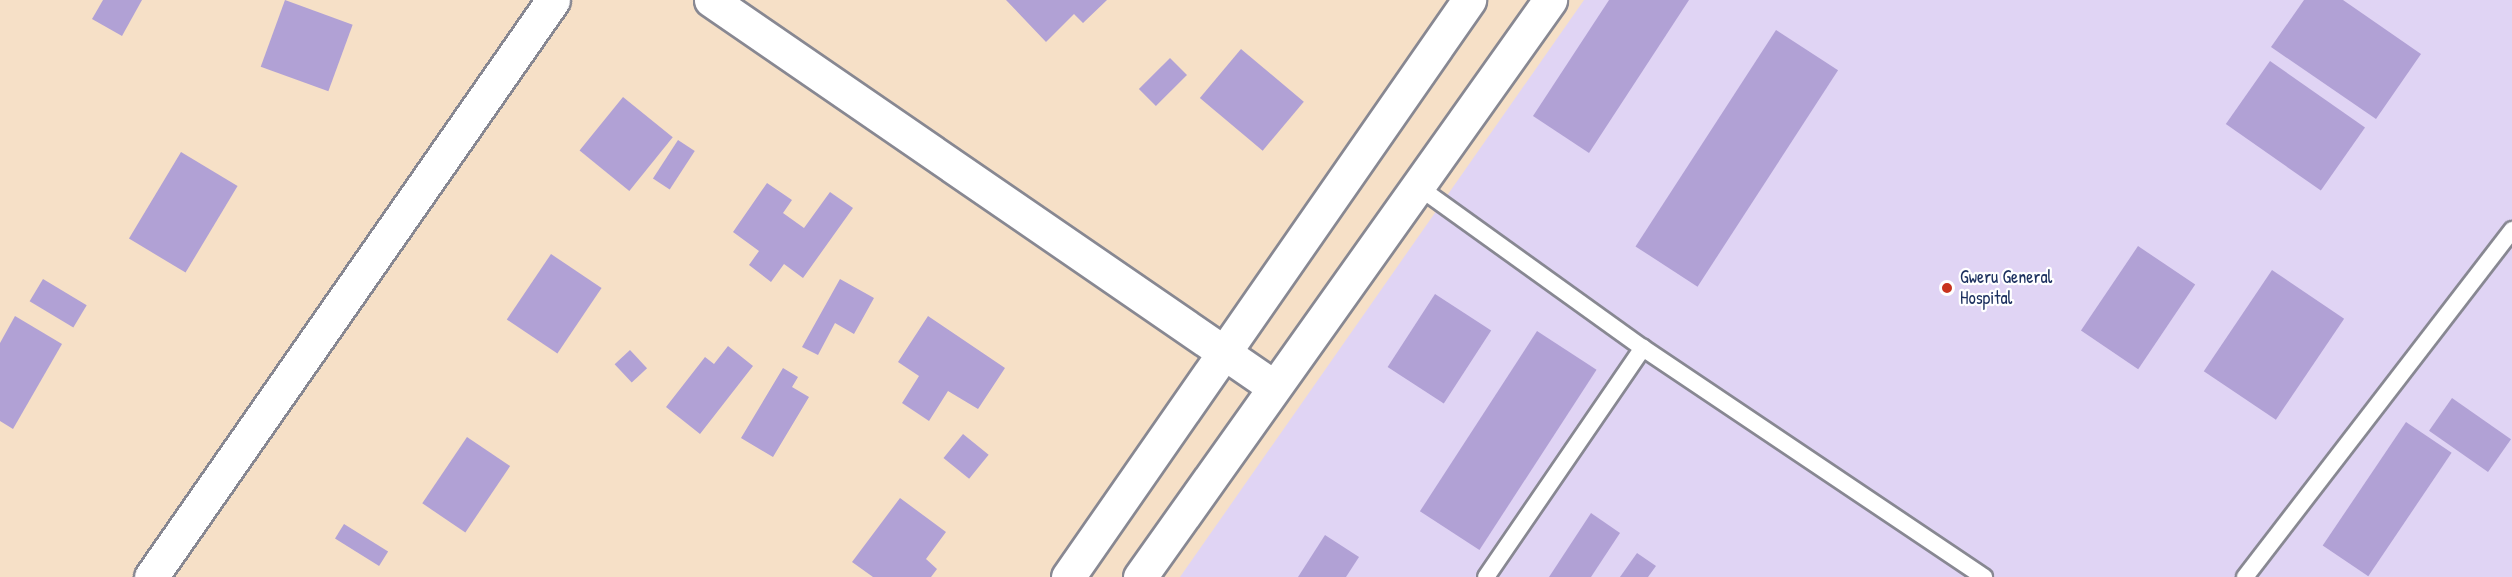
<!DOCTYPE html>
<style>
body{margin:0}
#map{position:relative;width:2512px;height:577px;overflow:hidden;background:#f6e0c7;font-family:"Patrick Hand",sans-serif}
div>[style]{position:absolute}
.built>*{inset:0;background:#e0d4f4}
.building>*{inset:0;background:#b1a1d5;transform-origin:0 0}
.roads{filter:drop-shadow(2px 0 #888892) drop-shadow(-2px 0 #888892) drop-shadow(0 2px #888892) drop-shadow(0 -2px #888892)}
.service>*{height:16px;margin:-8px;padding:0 8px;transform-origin:8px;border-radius:8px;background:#fff}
.minor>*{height:33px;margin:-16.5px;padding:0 16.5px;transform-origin:16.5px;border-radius:16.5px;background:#fff}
.dots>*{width:16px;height:16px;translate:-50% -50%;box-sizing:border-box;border:3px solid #fff;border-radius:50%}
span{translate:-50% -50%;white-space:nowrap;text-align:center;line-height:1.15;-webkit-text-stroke:4.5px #fff;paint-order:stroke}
.poi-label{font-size:18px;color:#1b2f5e}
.left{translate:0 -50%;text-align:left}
</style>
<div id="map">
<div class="built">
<i style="clip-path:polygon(1584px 0,2512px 0,2512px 577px,1180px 577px)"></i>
</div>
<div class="building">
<i style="clip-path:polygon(103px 0,142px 0,122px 36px,92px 19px)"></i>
<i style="left:285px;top:0;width:72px;height:71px;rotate:20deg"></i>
<i style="clip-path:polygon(1006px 0,1107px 0,1083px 23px,1074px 14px,1046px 42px)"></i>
<i style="clip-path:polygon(1609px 0,1689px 0,1589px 153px,1533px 116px)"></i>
<i style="clip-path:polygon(2304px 0,2343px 0,2421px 54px,2376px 119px,2271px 47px)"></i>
<i style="left:1776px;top:30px;width:74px;height:258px;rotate:33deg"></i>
<i style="left:1241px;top:49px;width:82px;height:64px;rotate:40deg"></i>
<i style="left:1170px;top:58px;width:24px;height:44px;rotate:45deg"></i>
<i style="left:2270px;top:61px;width:116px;height:77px;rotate:35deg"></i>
<i style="left:623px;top:97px;width:64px;height:69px;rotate:39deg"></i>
<i style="left:678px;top:140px;width:20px;height:46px;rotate:33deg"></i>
<i style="left:181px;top:152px;width:66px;height:101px;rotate:31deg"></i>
<i style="clip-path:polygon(767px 183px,792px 200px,783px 213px,804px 228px,830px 192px,853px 208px,803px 278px,784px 264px,771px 282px,749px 265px,759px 251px,733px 232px)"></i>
<i style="left:2138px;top:246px;width:69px;height:102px;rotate:34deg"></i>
<i style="left:551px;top:254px;width:61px;height:79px;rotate:34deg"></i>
<i style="left:2272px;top:270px;width:87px;height:122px;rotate:34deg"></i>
<i style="left:43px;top:279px;width:51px;height:26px;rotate:31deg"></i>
<i style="clip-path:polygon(840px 279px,874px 298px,854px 334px,835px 323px,818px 355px,802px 347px)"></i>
<i style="left:1435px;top:294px;width:67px;height:87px;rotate:33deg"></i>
<i style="clip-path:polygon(15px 316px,62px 344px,13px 429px,0 421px,0 343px)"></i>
<i style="clip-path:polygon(928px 316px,1005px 368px,978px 409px,948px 391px,929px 421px,902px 403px,919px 376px,898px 362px)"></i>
<i style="left:1537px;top:331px;width:71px;height:215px;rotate:33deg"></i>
<i style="clip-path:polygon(728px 346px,753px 366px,700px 434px,666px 407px,705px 357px,714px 364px)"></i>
<i style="left:630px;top:350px;width:25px;height:21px;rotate:47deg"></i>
<i style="clip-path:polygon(783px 368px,798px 377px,792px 387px,809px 397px,773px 457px,741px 438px)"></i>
<i style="left:2452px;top:398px;width:72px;height:40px;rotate:35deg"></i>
<i style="left:2406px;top:422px;width:55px;height:149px;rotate:34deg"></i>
<i style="left:963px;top:434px;width:33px;height:31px;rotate:39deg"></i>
<i style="left:467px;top:437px;width:52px;height:80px;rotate:34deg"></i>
<i style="clip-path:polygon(900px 498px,946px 532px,926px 559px,937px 569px,931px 577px,873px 577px,852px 562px)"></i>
<i style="clip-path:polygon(1591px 513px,1620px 533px,1591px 577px,1549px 577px)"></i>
<i style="left:344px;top:524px;width:52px;height:17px;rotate:32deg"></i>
<i style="clip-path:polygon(1325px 535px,1359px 557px,1346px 577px,1298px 577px)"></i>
<i style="clip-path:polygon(1637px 553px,1656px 566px,1648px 577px,1620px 577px)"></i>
</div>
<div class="roads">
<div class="service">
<i style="left:1420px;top:188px;width:274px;rotate:35.7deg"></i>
<i style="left:1643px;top:348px;width:411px;rotate:33.9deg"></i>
<i style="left:1486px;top:577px;width:278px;rotate:-55.6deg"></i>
<i style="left:2245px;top:577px;width:438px;rotate:-52.4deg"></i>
</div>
<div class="minor">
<i style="left:711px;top:0;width:683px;rotate:34.5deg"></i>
<i style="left:151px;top:577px;width:703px;rotate:-55.13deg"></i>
<i style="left:1068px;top:577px;width:703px;rotate:-55.2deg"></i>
<i style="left:1140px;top:577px;width:708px;rotate:-54.6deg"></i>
</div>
</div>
<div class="dots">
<i style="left:1947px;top:288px;background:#c8321e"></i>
</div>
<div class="poi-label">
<span class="left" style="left:1960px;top:288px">Gweru General<br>Hospital</span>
</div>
</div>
